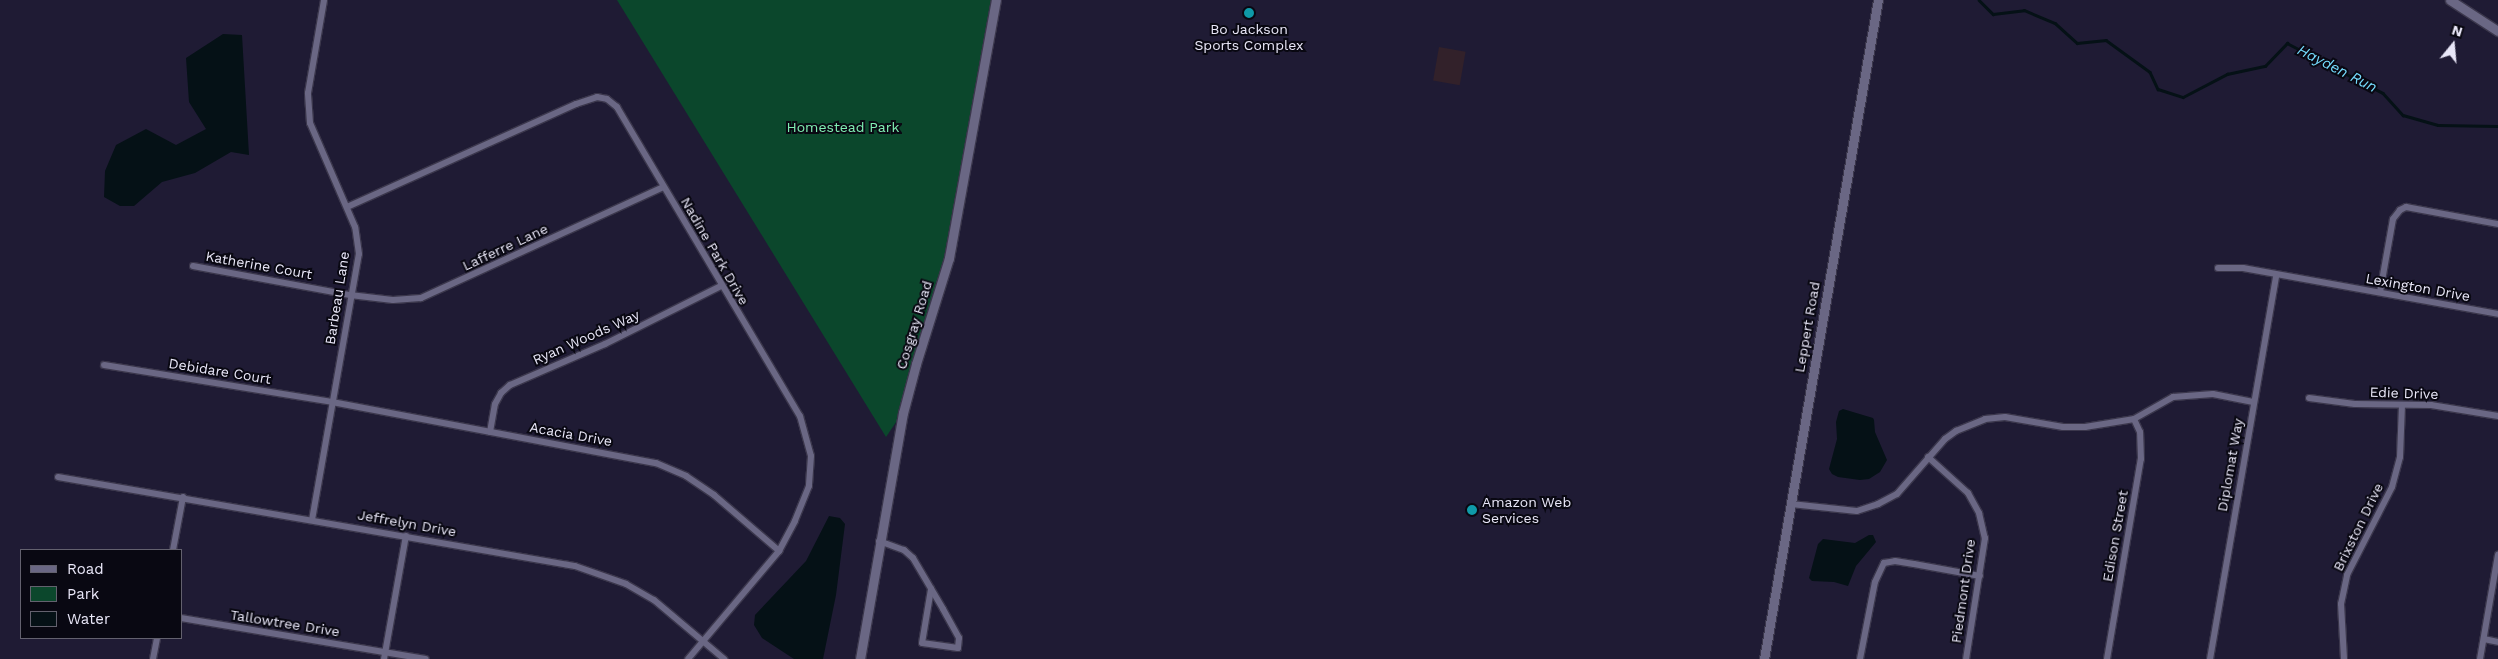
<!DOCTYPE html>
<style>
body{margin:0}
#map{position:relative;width:2498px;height:659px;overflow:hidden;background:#1f1b34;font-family:"Work Sans",sans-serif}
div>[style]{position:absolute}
.industrial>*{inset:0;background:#32212a;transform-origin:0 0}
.green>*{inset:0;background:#0b472c}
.water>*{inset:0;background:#051116}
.stream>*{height:2.5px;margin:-1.25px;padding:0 1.25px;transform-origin:1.25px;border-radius:1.25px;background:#051116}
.roads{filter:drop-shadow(1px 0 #3b374c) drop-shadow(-1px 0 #3b374c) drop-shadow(0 1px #3b374c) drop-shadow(0 -1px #3b374c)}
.minor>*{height:6px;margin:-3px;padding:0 3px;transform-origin:3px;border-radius:3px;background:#6a6784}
.secondary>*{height:9px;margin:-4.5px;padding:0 4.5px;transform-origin:4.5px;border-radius:4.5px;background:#6a6784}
.dots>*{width:14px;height:14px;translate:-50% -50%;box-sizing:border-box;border:2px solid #090812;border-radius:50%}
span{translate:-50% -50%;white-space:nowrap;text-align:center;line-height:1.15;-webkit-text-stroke:4px #090812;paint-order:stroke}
.poi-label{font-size:14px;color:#e9e7f8}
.left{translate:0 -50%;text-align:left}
.park-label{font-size:14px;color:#80efb3}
.street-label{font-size:14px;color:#e9e7f8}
.water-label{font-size:15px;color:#75dcfe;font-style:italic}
.legend{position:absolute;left:20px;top:549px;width:162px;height:90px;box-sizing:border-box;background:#090812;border:1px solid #63616e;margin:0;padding:6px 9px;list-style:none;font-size:15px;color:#e9e7f8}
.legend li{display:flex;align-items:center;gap:10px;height:25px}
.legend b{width:25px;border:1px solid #63616e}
.north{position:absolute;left:2428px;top:20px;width:50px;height:50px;-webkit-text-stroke:4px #090812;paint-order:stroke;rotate:17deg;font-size:14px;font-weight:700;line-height:20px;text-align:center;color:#e9e7f8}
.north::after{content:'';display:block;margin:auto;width:18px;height:22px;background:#e9e7f8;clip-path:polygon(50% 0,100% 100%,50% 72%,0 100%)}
</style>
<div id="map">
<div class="industrial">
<i style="left:1439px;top:47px;width:27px;height:34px;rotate:10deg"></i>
</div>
<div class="green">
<i style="clip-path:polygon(617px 0,996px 0,953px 240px,903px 412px,886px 437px)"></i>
</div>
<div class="water">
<i style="clip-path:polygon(223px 34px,242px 35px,249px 155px,231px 152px,195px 173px,162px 182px,134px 206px,120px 206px,104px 197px,105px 171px,116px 145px,146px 129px,176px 145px,206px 129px,189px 102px,186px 58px)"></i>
<i style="clip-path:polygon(1843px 409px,1873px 418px,1874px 420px,1875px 432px,1887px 460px,1880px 472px,1869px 479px,1860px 480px,1838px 477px,1832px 474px,1829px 469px,1837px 439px,1836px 422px,1839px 411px)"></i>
<i style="clip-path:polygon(829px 516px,840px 518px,845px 524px,836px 595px,823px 659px,794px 659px,762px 638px,754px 625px,755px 615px,806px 561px)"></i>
<i style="clip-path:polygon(1869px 535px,1873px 535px,1876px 542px,1856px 566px,1848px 586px,1834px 582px,1812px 581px,1809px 578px,1818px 544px,1823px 539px,1855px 543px)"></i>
</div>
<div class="stream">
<i style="left:1979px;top:0;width:20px;rotate:45deg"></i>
<i style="left:1993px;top:14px;width:31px;rotate:-7deg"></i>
<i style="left:2024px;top:10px;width:34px;rotate:23deg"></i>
<i style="left:2055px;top:23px;width:30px;rotate:42deg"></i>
<i style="left:2077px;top:43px;width:29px;rotate:-6deg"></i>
<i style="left:2106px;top:40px;width:54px;rotate:36deg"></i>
<i style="left:2150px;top:72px;width:19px;rotate:65deg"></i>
<i style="left:2158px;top:89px;width:26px;rotate:18deg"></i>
<i style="left:2183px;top:97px;width:50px;rotate:-27.6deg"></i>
<i style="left:2227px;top:74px;width:39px;rotate:-12deg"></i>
<i style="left:2265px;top:66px;width:32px;rotate:-46deg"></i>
<i style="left:2287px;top:43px;width:108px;rotate:27.5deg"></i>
<i style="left:2383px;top:93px;width:30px;rotate:48deg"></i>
<i style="left:2403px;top:115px;width:36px;rotate:16deg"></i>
<i style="left:2438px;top:125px;width:60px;rotate:1deg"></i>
</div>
<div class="roads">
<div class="minor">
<i style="left:347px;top:207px;width:251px;rotate:-24.2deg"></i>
<i style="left:576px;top:104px;width:22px;rotate:-18deg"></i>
<i style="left:597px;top:97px;width:10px;rotate:11deg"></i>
<i style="left:607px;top:99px;width:13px;rotate:39deg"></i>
<i style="left:617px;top:107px;width:359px;rotate:59.4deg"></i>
<i style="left:800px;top:416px;width:41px;rotate:74.6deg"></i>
<i style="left:811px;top:456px;width:30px;rotate:94deg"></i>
<i style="left:809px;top:486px;width:38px;rotate:112deg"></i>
<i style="left:795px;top:521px;width:34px;rotate:118deg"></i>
<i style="left:779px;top:551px;width:141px;rotate:130.1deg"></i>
<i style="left:193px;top:266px;width:160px;rotate:10.5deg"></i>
<i style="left:350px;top:295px;width:43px;rotate:6.6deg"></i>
<i style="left:393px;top:300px;width:28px;rotate:-4deg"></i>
<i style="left:421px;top:298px;width:266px;rotate:-24.6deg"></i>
<i style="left:2218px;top:268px;width:25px"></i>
<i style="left:2243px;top:268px;width:259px;rotate:10.2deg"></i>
<i style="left:2380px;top:292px;width:74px;rotate:-79.9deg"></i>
<i style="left:2393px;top:219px;width:11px;rotate:-52deg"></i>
<i style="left:2400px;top:210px;width:7px;rotate:-27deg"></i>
<i style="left:2406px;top:207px;width:94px;rotate:10.5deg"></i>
<i style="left:104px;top:365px;width:231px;rotate:9.2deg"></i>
<i style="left:332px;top:402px;width:330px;rotate:10.7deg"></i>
<i style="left:656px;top:463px;width:33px;rotate:23deg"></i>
<i style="left:686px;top:476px;width:34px;rotate:34deg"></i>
<i style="left:714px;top:495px;width:86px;rotate:40.7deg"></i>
<i style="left:2309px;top:398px;width:46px;rotate:7.4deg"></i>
<i style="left:2355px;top:404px;width:76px;rotate:0.8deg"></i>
<i style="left:2431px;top:405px;width:68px;rotate:9.3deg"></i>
<i style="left:490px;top:432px;width:28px;rotate:-80deg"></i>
<i style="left:495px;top:404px;width:13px;rotate:-61deg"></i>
<i style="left:501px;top:393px;width:12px;rotate:-42deg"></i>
<i style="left:510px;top:385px;width:103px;rotate:-23.3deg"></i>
<i style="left:605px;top:344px;width:130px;rotate:-26.6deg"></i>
<i style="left:1928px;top:457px;width:54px;rotate:42deg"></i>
<i style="left:1968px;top:493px;width:23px;rotate:61deg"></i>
<i style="left:1979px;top:513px;width:26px;rotate:77deg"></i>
<i style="left:1985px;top:538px;width:122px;rotate:98.9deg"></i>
<i style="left:58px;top:477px;width:525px;rotate:9.77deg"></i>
<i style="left:575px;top:566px;width:54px;rotate:19.4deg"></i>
<i style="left:626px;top:584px;width:32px;rotate:30deg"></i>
<i style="left:654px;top:600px;width:92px;rotate:40.1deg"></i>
<i style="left:1791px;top:504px;width:66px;rotate:6.1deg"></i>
<i style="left:1857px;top:511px;width:22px;rotate:-18deg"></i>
<i style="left:1878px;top:504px;width:21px;rotate:-28deg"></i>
<i style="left:1897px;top:494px;width:73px;rotate:-48.9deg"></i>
<i style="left:1945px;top:439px;width:14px;rotate:-36deg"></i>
<i style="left:1956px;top:431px;width:31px;rotate:-22deg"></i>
<i style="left:1985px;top:419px;width:20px;rotate:-6deg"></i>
<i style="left:2005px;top:417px;width:59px;rotate:9.8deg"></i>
<i style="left:2063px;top:427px;width:22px"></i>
<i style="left:2085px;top:427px;width:50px;rotate:-9.3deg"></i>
<i style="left:2134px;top:419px;width:45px;rotate:-29.4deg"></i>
<i style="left:2173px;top:397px;width:40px;rotate:-4.3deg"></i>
<i style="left:2213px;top:394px;width:41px;rotate:11.3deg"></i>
<i style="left:312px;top:520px;width:270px;rotate:-80deg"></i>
<i style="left:359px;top:254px;width:27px;rotate:-98deg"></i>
<i style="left:355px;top:227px;width:113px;rotate:-113.4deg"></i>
<i style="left:310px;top:123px;width:30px;rotate:-94deg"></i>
<i style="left:308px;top:93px;width:94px;rotate:-80.2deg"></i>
<i style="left:879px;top:541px;width:27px;rotate:20deg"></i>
<i style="left:904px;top:550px;width:12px;rotate:42deg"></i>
<i style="left:913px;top:558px;width:59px;rotate:59.5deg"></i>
<i style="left:943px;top:609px;width:33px;rotate:61deg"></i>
<i style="left:959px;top:638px;width:10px;rotate:96deg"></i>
<i style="left:958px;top:648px;width:36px;rotate:-172deg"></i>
<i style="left:922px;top:643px;width:55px;rotate:-80.5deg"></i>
<i style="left:173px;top:550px;width:54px;rotate:-79.3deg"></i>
<i style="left:181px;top:618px;width:248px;rotate:9.5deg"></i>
<i style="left:2484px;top:639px;width:14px;rotate:12deg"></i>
<i style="left:153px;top:659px;width:21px;rotate:-79deg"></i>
<i style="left:384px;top:659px;width:125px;rotate:-79.9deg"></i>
<i style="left:1860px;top:659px;width:78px;rotate:-79deg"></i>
<i style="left:1875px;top:582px;width:21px;rotate:-65deg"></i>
<i style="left:1884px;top:563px;width:11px;rotate:-10deg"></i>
<i style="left:1895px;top:561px;width:19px;rotate:9deg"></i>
<i style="left:1914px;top:564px;width:67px;rotate:10.3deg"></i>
<i style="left:2107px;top:659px;width:203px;rotate:-80.4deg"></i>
<i style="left:2141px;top:459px;width:27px;rotate:-92deg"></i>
<i style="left:2140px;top:432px;width:14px;rotate:-115deg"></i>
<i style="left:2210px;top:659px;width:390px;rotate:-80.2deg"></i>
<i style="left:2344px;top:659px;width:55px;rotate:-93.1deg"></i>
<i style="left:2341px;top:604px;width:30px;rotate:-78deg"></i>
<i style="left:2347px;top:575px;width:99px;rotate:-62.9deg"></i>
<i style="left:2392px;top:487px;width:31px;rotate:-75deg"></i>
<i style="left:2400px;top:457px;width:52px;rotate:-87.8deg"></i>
<i style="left:2480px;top:659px;width:106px;rotate:-80.2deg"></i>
</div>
<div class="secondary">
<i style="left:2450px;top:0;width:57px;rotate:32.9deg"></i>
<i style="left:860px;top:659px;width:250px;rotate:-80.1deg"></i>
<i style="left:903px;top:413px;width:51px;rotate:-75.1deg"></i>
<i style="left:916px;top:364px;width:111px;rotate:-72.7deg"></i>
<i style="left:949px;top:258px;width:262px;rotate:-79.7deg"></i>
<i style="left:1764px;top:659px;width:669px;rotate:-80.19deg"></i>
</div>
</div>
<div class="dots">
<i style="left:1249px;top:13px;background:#0f9aa8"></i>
<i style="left:1472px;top:510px;background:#0f9aa8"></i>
</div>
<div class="poi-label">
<span style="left:1249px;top:37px">Bo Jackson<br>Sports Complex</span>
<span class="left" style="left:1482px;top:510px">Amazon Web<br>Services</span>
</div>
<div class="park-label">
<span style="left:843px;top:127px">Homestead Park</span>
</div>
<div class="street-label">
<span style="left:505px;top:247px;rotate:-25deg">Lafferre Lane</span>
<span style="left:715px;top:251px;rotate:60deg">Nadine Park Drive</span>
<span style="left:259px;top:265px;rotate:10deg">Katherine Court</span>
<span style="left:2418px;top:287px;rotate:10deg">Lexington Drive</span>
<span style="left:337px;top:298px;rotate:-81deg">Barbeau Lane</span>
<span style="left:914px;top:325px;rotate:-73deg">Cosgray Road</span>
<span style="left:1807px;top:327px;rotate:-80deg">Leppert Road</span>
<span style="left:586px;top:337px;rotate:-24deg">Ryan Woods Way</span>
<span style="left:220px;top:371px;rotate:9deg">Debidare Court</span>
<span style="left:2404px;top:393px;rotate:2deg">Edie Drive</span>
<span style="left:571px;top:434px;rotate:10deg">Acacia Drive</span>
<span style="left:2230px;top:465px;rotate:-80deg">Diplomat Way</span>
<span style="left:407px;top:523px;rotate:10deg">Jeffrelyn Drive</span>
<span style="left:2358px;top:527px;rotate:-64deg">Brixston Drive</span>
<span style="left:2115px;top:536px;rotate:-80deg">Edison Street</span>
<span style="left:1963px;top:591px;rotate:-82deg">Piedmont Drive</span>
<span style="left:285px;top:623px;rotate:9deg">Tallowtree Drive</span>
</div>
<div class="water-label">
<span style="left:2337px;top:69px;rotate:27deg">Hayden Run</span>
</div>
<ul class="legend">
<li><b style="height:6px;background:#6a6784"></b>Road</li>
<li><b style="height:14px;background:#0b472c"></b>Park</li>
<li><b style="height:14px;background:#051116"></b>Water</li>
</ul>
<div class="north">N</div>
</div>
